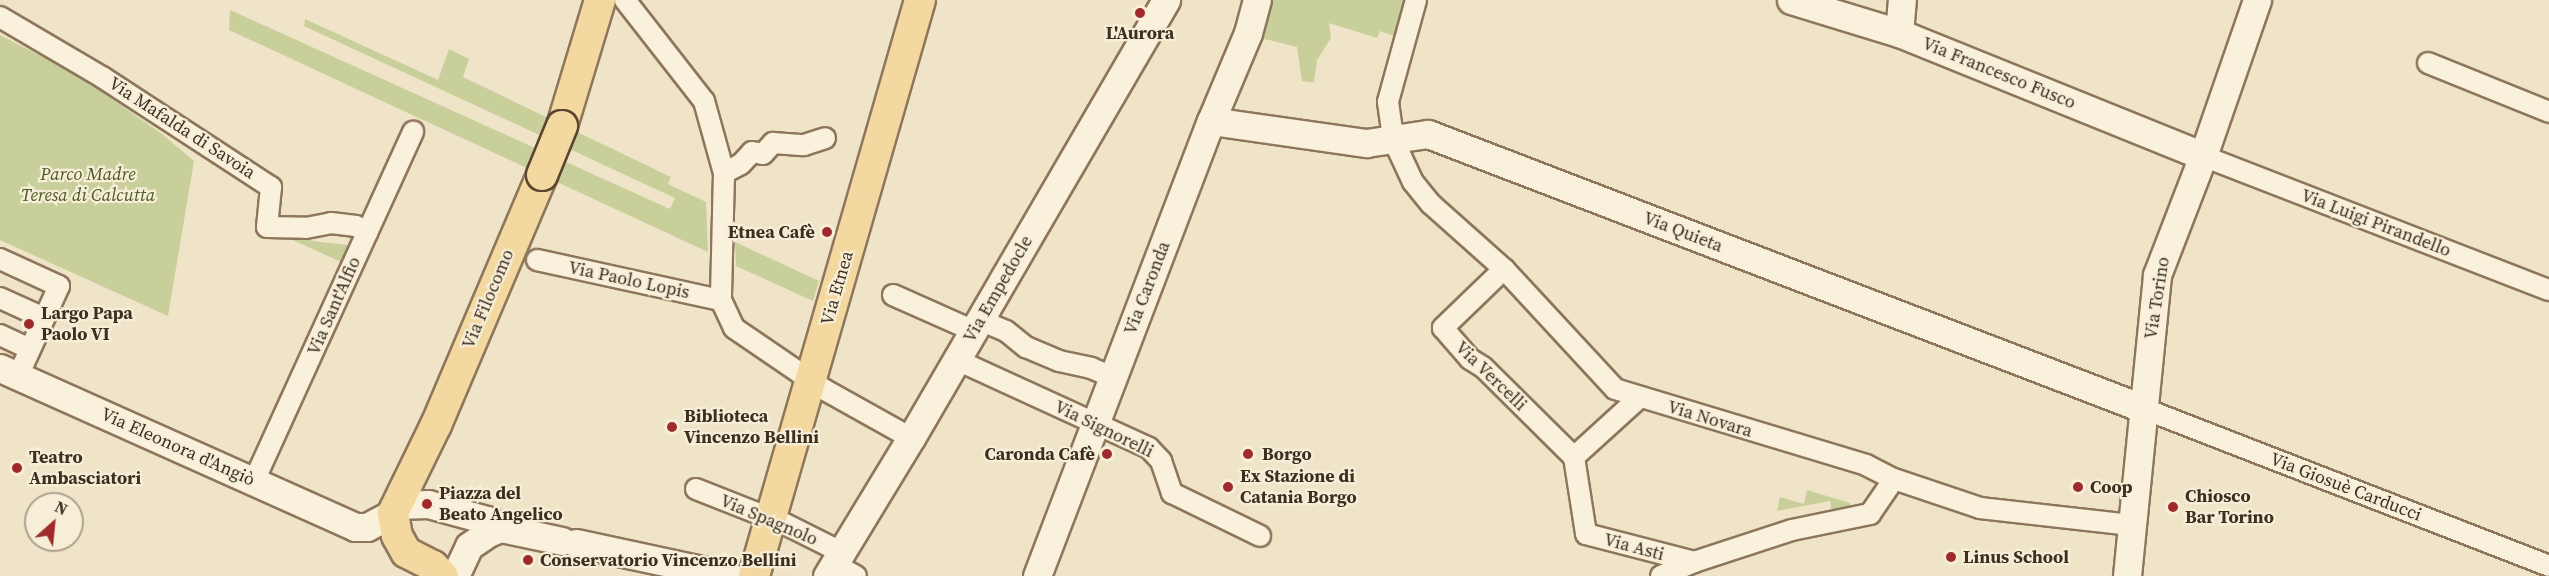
<!DOCTYPE html>
<meta charset="utf-8">
<style>
body{margin:0}
#map{position:relative;width:2549px;height:576px;overflow:hidden;background:#f0e4c8;font-family:"Source Serif 4",serif}
div>[style]{position:absolute}
.green>*{inset:0;background:#c9cf9b}
.roads{filter:drop-shadow(2px 0 #8d765c) drop-shadow(-2px 0 #8d765c) drop-shadow(0 2px #8d765c) drop-shadow(0 -2px #8d765c)}
.street>*{height:20px;margin:-10px;padding:0 10px;transform-origin:10px;border-radius:10px;background:#faf1dc}
.secondary>*{height:27px;margin:-13.5px;padding:0 13.5px;transform-origin:13.5px;border-radius:13.5px;background:#faf1dc}
.primary>*{height:30px;margin:-15px;padding:0 15px;transform-origin:15px;border-radius:15px;background:#f3d9a0}
.bridges{filter:drop-shadow(2px 0 #5b4430) drop-shadow(-2px 0 #5b4430) drop-shadow(0 2px #5b4430) drop-shadow(0 -2px #5b4430)}
.primary-bridge>*{height:30px;margin:-15px;padding:0 15px;transform-origin:15px;border-radius:15px;background:#f3d9a0}
.dots>*{width:16px;height:16px;translate:-50% -50%;box-sizing:border-box;border:3px solid #f7eed8;border-radius:50%}
span{translate:-50% -50%;white-space:nowrap;text-align:center;line-height:1.15;-webkit-text-stroke:4.5px #f7eed8;paint-order:stroke}
.poi-label{font-size:18px;color:#3d2e20;font-weight:700}
.right{translate:-100% -50%;text-align:right}
.left{translate:0 -50%;text-align:left}
.street-label{font-size:18px;color:#3d2e20}
.park-label{font-size:18px;color:#4d5a26;font-style:italic}
.north{position:absolute;left:24px;top:492px;width:60px;height:60px;box-sizing:border-box;background:#f7eed8;border:2px solid #ada18e;border-radius:50%;rotate:27deg;font-size:16px;font-weight:700;line-height:24px;text-align:center;color:#3d2e20}
.north::after{content:'';display:block;margin:auto;width:21px;height:27px;background:#9e2a2b;clip-path:polygon(50% 0,100% 100%,50% 72%,0 100%)}
</style>
<div id="map">
<div class="green">
<i style="clip-path:polygon(1269px 0,1407px 0,1394px 36px,1380px 31px,1377px 38px,1329px 23px,1331px 38px,1317px 60px,1314px 82px,1309px 82px,1302px 81px,1297px 47px,1257px 37px,1268px 10px)"></i>
<i style="clip-path:polygon(230px 10px,670px 209px,675px 198px,304px 26px,305px 19px,438px 80px,449px 49px,469px 59px,463px 77px,671px 177px,668px 184px,706px 202px,708px 252px,229px 30px)"></i>
<i style="clip-path:polygon(0 35px,76px 74px,162px 134px,194px 161px,168px 316px,0 240px)"></i>
<i style="clip-path:polygon(282px 235px,320px 242px,348px 245px,341px 262px)"></i>
<i style="clip-path:polygon(735px 242px,819px 281px,813px 301px,736px 266px)"></i>
<i style="clip-path:polygon(1807px 490px,1850px 503px,1851px 508px,1832px 514px,1830px 501px,1777px 511px,1780px 497px,1804px 504px)"></i>
</div>
<div class="roads">
<div class="street">
<i style="left:625px;top:0;width:128px;rotate:52deg"></i>
<i style="left:704px;top:101px;width:75px;rotate:74.5deg"></i>
<i style="left:724px;top:173px;width:127px;rotate:91.4deg"></i>
<i style="left:721px;top:300px;width:31px;rotate:65deg"></i>
<i style="left:734px;top:328px;width:110px;rotate:34.3deg"></i>
<i style="left:825px;top:390px;width:98px;rotate:29.2deg"></i>
<i style="left:1416px;top:0;width:106px;rotate:105.4deg"></i>
<i style="left:1388px;top:102px;width:37px;rotate:82deg"></i>
<i style="left:1393px;top:139px;width:47px;rotate:65.1deg"></i>
<i style="left:1413px;top:182px;width:28px;rotate:51deg"></i>
<i style="left:1431px;top:204px;width:98px;rotate:41.7deg"></i>
<i style="left:1504px;top:269px;width:163px;rotate:47.2deg"></i>
<i style="left:1615px;top:389px;width:262px;rotate:16.8deg"></i>
<i style="left:1866px;top:465px;width:31px;rotate:27deg"></i>
<i style="left:1894px;top:479px;width:91px;rotate:18.6deg"></i>
<i style="left:1980px;top:508px;width:152px;rotate:6.4deg"></i>
<i style="left:0;top:17px;width:118px;rotate:30.5deg"></i>
<i style="left:102px;top:77px;width:202px;rotate:33.1deg"></i>
<i style="left:271px;top:187px;width:40px;rotate:95.7deg"></i>
<i style="left:267px;top:227px;width:39px;rotate:1deg"></i>
<i style="left:306px;top:228px;width:25px;rotate:-11deg"></i>
<i style="left:331px;top:223px;width:25px;rotate:7deg"></i>
<i style="left:356px;top:226px;width:13px;rotate:29deg"></i>
<i style="left:2428px;top:63px;width:131px;rotate:22deg"></i>
<i style="left:2203px;top:156px;width:371px;rotate:21.2deg"></i>
<i style="left:724px;top:173px;width:19px;rotate:-28deg"></i>
<i style="left:741px;top:164px;width:16px;rotate:-47deg"></i>
<i style="left:752px;top:152px;width:11px;rotate:10deg"></i>
<i style="left:763px;top:154px;width:15px;rotate:-48deg"></i>
<i style="left:773px;top:143px;width:31px;rotate:4deg"></i>
<i style="left:804px;top:145px;width:22px;rotate:-18deg"></i>
<i style="left:0;top:259px;width:65px;rotate:24.6deg"></i>
<i style="left:59px;top:286px;width:99px;rotate:114.5deg"></i>
<i style="left:537px;top:260px;width:188px;rotate:12.3deg"></i>
<i style="left:1504px;top:269px;width:85px;rotate:136deg"></i>
<i style="left:1443px;top:328px;width:41px;rotate:48.9deg"></i>
<i style="left:1470px;top:359px;width:15px;rotate:32deg"></i>
<i style="left:1483px;top:367px;width:128px;rotate:44.7deg"></i>
<i style="left:893px;top:295px;width:89px;rotate:24deg"></i>
<i style="left:0;top:298px;width:48px;rotate:24.4deg"></i>
<i style="left:980px;top:320px;width:28px;rotate:23deg"></i>
<i style="left:1006px;top:331px;width:26px;rotate:39deg"></i>
<i style="left:1026px;top:347px;width:36px;rotate:23deg"></i>
<i style="left:1059px;top:361px;width:33px;rotate:12deg"></i>
<i style="left:1091px;top:368px;width:25px;rotate:23deg"></i>
<i style="left:0;top:335px;width:33px;rotate:25deg"></i>
<i style="left:957px;top:360px;width:211px;rotate:24.6deg"></i>
<i style="left:1149px;top:448px;width:18px;rotate:47deg"></i>
<i style="left:1161px;top:461px;width:34px;rotate:71deg"></i>
<i style="left:1172px;top:493px;width:98px;rotate:26deg"></i>
<i style="left:1640px;top:397px;width:89px;rotate:137.7deg"></i>
<i style="left:1574px;top:457px;width:78px;rotate:81.1deg"></i>
<i style="left:1586px;top:534px;width:112px;rotate:14.5deg"></i>
<i style="left:1694px;top:562px;width:103px;rotate:-18.1deg"></i>
<i style="left:1792px;top:530px;width:80px;rotate:-11.6deg"></i>
<i style="left:1870px;top:514px;width:42px;rotate:-55.6deg"></i>
<i style="left:2142px;top:408px;width:437px;rotate:21.2deg"></i>
<i style="left:254px;top:481px;width:384px;rotate:-65.5deg"></i>
<i style="left:696px;top:489px;width:96px;rotate:21.5deg"></i>
<i style="left:785px;top:524px;width:63px;rotate:26.6deg"></i>
<i style="left:834px;top:564px;width:25px;rotate:29deg"></i>
<i style="left:1661px;top:576px;width:36px;rotate:-23deg"></i>
</div>
<div class="secondary">
<i style="left:1791px;top:0;width:113px;rotate:17deg"></i>
<i style="left:1899px;top:33px;width:328px;rotate:22deg"></i>
<i style="left:1899px;top:33px;width:33px;rotate:-85deg"></i>
<i style="left:1211px;top:121px;width:157px;rotate:8.1deg"></i>
<i style="left:1366px;top:143px;width:63px;rotate:-8.3deg"></i>
<i style="left:1428px;top:134px;width:765px;rotate:20.99deg"></i>
<i style="left:0;top:368px;width:389px;rotate:24.1deg"></i>
<i style="left:355px;top:527px;width:12px"></i>
<i style="left:367px;top:527px;width:30px;rotate:-28deg"></i>
<i style="left:397px;top:505px;width:31px;rotate:-2deg"></i>
<i style="left:428px;top:504px;width:61px;rotate:15.2deg"></i>
<i style="left:487px;top:520px;width:16px;rotate:30deg"></i>
<i style="left:501px;top:528px;width:62px;rotate:12deg"></i>
<i style="left:576px;top:543px;width:157px;rotate:12.1deg"></i>
<i style="left:455px;top:576px;width:33px;rotate:-65deg"></i>
<i style="left:469px;top:546px;width:23px;rotate:-34deg"></i>
<i style="left:488px;top:533px;width:14px;rotate:-21deg"></i>
<i style="left:827px;top:576px;width:162px;rotate:-58.7deg"></i>
<i style="left:911px;top:438px;width:507px;rotate:-59.79deg"></i>
<i style="left:1037px;top:576px;width:487px;rotate:-69.1deg"></i>
<i style="left:1211px;top:121px;width:95px;rotate:-67.2deg"></i>
<i style="left:1248px;top:33px;width:34px;rotate:-75deg"></i>
<i style="left:2127px;top:576px;width:302px;rotate:-84.3deg"></i>
<i style="left:2157px;top:275px;width:128px;rotate:-68.9deg"></i>
<i style="left:2203px;top:156px;width:165px;rotate:-70.9deg"></i>
</div>
<div class="primary">
<i style="left:562px;top:126px;width:132px;rotate:-73.2deg"></i>
<i style="left:443px;top:576px;width:14px;rotate:-135deg"></i>
<i style="left:433px;top:566px;width:30px;rotate:-153deg"></i>
<i style="left:406px;top:552px;width:18px;rotate:-119deg"></i>
<i style="left:397px;top:536px;width:23px;rotate:-100deg"></i>
<i style="left:393px;top:513px;width:98px;rotate:-64deg"></i>
<i style="left:436px;top:425px;width:272px;rotate:-67deg"></i>
<i style="left:754px;top:576px;width:599px;rotate:-73.92deg"></i>
</div>
</div>
<div class="bridges">
<div class="primary-bridge">
<i style="left:542px;top:175px;width:53px;rotate:-67.8deg"></i>
</div>
</div>
<div class="dots">
<i style="left:1140px;top:13px;background:#9e2a2b"></i>
<i style="left:827px;top:232px;background:#9e2a2b"></i>
<i style="left:29px;top:324px;background:#9e2a2b"></i>
<i style="left:672px;top:427px;background:#9e2a2b"></i>
<i style="left:1107px;top:454px;background:#9e2a2b"></i>
<i style="left:1248px;top:454px;background:#9e2a2b"></i>
<i style="left:17px;top:468px;background:#9e2a2b"></i>
<i style="left:1228px;top:487px;background:#9e2a2b"></i>
<i style="left:2078px;top:487px;background:#9e2a2b"></i>
<i style="left:427px;top:504px;background:#9e2a2b"></i>
<i style="left:2173px;top:507px;background:#9e2a2b"></i>
<i style="left:1951px;top:557px;background:#9e2a2b"></i>
<i style="left:528px;top:560px;background:#9e2a2b"></i>
</div>
<div class="poi-label">
<span style="left:1140px;top:33px">L'Aurora</span>
<span class="right" style="left:815px;top:232px">Etnea Cafè</span>
<span class="left" style="left:41px;top:324px">Largo Papa<br>Paolo VI</span>
<span class="left" style="left:684px;top:427px">Biblioteca<br>Vincenzo Bellini</span>
<span class="right" style="left:1095px;top:454px">Caronda Cafè</span>
<span class="left" style="left:1262px;top:454px">Borgo</span>
<span class="left" style="left:29px;top:468px">Teatro<br>Ambasciatori</span>
<span class="left" style="left:1240px;top:487px">Ex Stazione di<br>Catania Borgo</span>
<span class="left" style="left:2090px;top:487px">Coop</span>
<span class="left" style="left:439px;top:504px">Piazza del<br>Beato Angelico</span>
<span class="left" style="left:2185px;top:507px">Chiosco<br>Bar Torino</span>
<span class="left" style="left:1963px;top:557px">Linus School</span>
<span class="left" style="left:540px;top:560px">Conservatorio Vincenzo Bellini</span>
</div>
<div class="street-label">
<span style="left:1999px;top:73px;rotate:22deg">Via Francesco Fusco</span>
<span style="left:182px;top:128px;rotate:33deg">Via Mafalda di Savoia</span>
<span style="left:2376px;top:223px;rotate:21deg">Via Luigi Pirandello</span>
<span style="left:1683px;top:232px;rotate:21deg">Via Quieta</span>
<span style="left:629px;top:280px;rotate:12deg">Via Paolo Lopis</span>
<span style="left:837px;top:288px;rotate:-74deg">Via Etnea</span>
<span style="left:1147px;top:288px;rotate:-69deg">Via Caronda</span>
<span style="left:998px;top:289px;rotate:-60deg">Via Empedocle</span>
<span style="left:2157px;top:298px;rotate:-81deg">Via Torino</span>
<span style="left:488px;top:299px;rotate:-67deg">Via Filocomo</span>
<span style="left:334px;top:306px;rotate:-66deg">Via Sant'Alfio</span>
<span style="left:1491px;top:376px;rotate:44deg">Via Vercelli</span>
<span style="left:1710px;top:419px;rotate:17deg">Via Novara</span>
<span style="left:1104px;top:429px;rotate:26deg">Via Signorelli</span>
<span style="left:178px;top:447px;rotate:24deg">Via Eleonora d'Angiò</span>
<span style="left:2346px;top:487px;rotate:21deg">Via Giosuè Carducci</span>
<span style="left:769px;top:520px;rotate:23deg">Via Spagnolo</span>
<span style="left:1634px;top:547px;rotate:15deg">Via Asti</span>
</div>
<div class="park-label">
<span style="left:88px;top:185px">Parco Madre<br>Teresa di Calcutta</span>
</div>
<div class="north">N</div>
</div>
